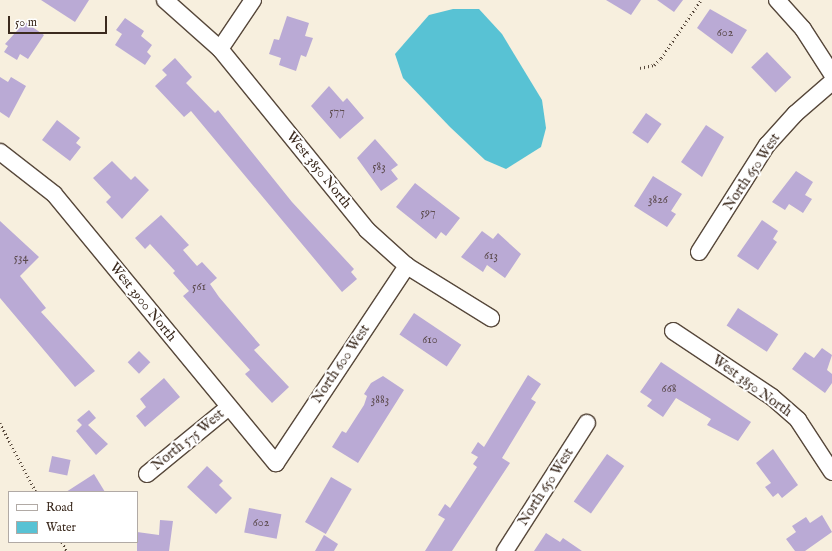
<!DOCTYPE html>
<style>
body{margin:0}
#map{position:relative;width:832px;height:551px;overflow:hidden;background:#f7efde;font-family:"IM FELL English",serif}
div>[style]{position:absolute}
.water>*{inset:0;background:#58c2d4}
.building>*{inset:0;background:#baaad5;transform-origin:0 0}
.path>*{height:2.5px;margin-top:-1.25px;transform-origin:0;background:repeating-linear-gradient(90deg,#57483b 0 1px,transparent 0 4px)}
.roads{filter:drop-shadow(1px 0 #57483b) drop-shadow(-1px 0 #57483b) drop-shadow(0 1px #57483b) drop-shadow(0 -1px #57483b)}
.minor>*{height:16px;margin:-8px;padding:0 8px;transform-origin:8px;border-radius:8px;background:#fff}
span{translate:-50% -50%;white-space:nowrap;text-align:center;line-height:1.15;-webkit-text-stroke:4px #fff;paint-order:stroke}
.number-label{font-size:12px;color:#5b4a4c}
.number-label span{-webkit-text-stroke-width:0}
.street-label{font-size:14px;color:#3b2a1e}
.legend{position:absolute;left:8px;top:491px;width:130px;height:52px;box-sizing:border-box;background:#fff;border:1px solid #b1aaa5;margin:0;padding:5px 7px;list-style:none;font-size:12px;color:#3b2a1e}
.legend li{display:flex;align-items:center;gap:8px;height:20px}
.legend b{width:20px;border:1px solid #b1aaa5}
.scale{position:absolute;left:8px;top:16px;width:99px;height:18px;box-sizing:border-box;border:2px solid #3b2a1e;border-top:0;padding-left:5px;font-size:12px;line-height:14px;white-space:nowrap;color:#3b2a1e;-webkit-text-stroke:3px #fff;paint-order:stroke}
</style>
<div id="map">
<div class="water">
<i style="clip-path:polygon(453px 9px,479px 9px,502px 34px,542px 100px,546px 128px,541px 147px,506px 169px,485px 160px,450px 127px,403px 78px,395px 54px,429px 15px)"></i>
</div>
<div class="building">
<i style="clip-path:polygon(41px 0,89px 0,75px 22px)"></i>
<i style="clip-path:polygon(606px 0,641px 0,631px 15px)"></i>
<i style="clip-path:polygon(657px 0,683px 0,674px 12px)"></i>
<i style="clip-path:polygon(710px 9px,747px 30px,732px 54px,697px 28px)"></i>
<i style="clip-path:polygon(287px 16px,309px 23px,305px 36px,313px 38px,306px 57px,301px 55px,296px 71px,279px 65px,281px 58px,269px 54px,274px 39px,279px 40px)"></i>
<i style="clip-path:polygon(125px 18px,144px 31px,141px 36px,152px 45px,147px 52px,151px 56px,145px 65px,115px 45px,122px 34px,116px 30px)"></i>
<i style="clip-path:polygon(25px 22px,44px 35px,28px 59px,20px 54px,17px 60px,4px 52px,8px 46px,5px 44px)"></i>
<i style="left:767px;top:52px;width:35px;height:22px;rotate:46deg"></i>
<i style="clip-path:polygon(175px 58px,192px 77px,186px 83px,215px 113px,218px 110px,292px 202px,354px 269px,351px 272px,357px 279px,342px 292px,191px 111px,184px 117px,155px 86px,167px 75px,162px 70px)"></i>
<i style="clip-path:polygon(0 77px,8px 82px,11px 77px,26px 86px,9px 118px,0 112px)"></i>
<i style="clip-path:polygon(329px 86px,343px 102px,347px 98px,364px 118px,340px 139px,311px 106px)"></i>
<i style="left:646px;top:113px;width:19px;height:24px;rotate:35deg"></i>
<i style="clip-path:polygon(57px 120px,80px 138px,76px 143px,81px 147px,70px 161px,42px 140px)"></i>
<i style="clip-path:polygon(706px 125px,724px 137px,702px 177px,681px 162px)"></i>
<i style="clip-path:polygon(375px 139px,398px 165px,391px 170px,398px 179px,381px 191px,357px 158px)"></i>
<i style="clip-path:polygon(112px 161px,131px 180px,135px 176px,149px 190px,122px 219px,106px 202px,111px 197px,93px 178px)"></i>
<i style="clip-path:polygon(796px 171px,813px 182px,805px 195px,812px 199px,803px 213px,789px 204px,785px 210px,772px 202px)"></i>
<i style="clip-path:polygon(653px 176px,682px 194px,671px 211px,676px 214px,667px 227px,634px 206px)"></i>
<i style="clip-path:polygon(415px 183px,460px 218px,446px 236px,441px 232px,436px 239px,396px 207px)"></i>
<i style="clip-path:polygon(161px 215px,189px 245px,183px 250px,197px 266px,202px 262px,217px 278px,210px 284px,219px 297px,260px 345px,254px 350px,289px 387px,272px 403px,245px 374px,250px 370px,183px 296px,189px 291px,173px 273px,175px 271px,150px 244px,145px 249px,135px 238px)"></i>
<i style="clip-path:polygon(762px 220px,778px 231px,773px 239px,777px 242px,758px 270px,737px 256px)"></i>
<i style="clip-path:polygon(0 221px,39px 257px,20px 276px,46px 308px,41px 312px,95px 371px,75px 387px,0 298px)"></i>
<i style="clip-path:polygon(482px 231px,493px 239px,498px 233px,521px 254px,505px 278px,487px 265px,483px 272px,461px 257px)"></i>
<i style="left:738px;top:308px;width:48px;height:21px;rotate:33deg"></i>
<i style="left:414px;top:313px;width:57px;height:26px;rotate:34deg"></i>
<i style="clip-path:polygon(822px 348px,832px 355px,827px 370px,832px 374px,832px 383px,825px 393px,792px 369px,805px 352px,814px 358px)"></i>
<i style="left:139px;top:351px;width:16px;height:16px;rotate:45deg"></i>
<i style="clip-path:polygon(661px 362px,751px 422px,738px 441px,707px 425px,711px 419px,676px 398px,663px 417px,647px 406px,652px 400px,640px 392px)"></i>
<i style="clip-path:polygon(528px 375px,541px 384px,531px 399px,536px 402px,502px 458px,510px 463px,452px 551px,425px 551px,445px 519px,438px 515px,445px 504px,450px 508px,477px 467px,473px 464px,478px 457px,471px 453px,478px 442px,484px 447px)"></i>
<i style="clip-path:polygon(383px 376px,404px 390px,358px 463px,332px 447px,342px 431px,346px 433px,364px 405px,367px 396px,364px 394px,371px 383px)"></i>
<i style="clip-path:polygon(164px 378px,180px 397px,145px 427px,136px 416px,146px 407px,140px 399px)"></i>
<i style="clip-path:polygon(89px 410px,96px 418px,88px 425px,108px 444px,96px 455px,76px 431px,82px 425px,77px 420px)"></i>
<i style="clip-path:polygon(773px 449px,798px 485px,782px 498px,778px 493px,773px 497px,765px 487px,771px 483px,756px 463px)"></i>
<i style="left:607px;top:454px;width:21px;height:58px;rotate:35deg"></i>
<i style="left:52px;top:456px;width:19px;height:16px;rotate:12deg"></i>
<i style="clip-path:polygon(207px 466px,223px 481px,219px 485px,232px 498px,216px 514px,187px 487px)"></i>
<i style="clip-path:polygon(94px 474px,105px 492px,66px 492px)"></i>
<i style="left:331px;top:477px;width:24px;height:52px;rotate:30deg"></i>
<i style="left:249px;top:508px;width:33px;height:25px;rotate:11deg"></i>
<i style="clip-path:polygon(822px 515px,832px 532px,805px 551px,795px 551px,786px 539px,796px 532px,792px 526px,806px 517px,810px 523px)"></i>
<i style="clip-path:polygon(160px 520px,173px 521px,169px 551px,137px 551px,137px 532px,159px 535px)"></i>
<i style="clip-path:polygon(546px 533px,560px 542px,563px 538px,582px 551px,534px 551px)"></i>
<i style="clip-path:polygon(324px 535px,338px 544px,334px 551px,315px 551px)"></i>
</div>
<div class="path">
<i style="left:640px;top:68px;width:14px;rotate:-12deg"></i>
<i style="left:654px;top:65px;width:10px;rotate:-45deg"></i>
<i style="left:661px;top:58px;width:70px;rotate:-55.4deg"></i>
<i style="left:0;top:423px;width:78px;rotate:62.4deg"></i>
<i style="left:62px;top:542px;width:10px;rotate:61deg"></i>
</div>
<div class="roads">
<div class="minor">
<i style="left:165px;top:0;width:74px;rotate:41.7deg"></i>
<i style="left:220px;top:49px;width:233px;rotate:50.9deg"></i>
<i style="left:367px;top:230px;width:54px;rotate:42deg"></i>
<i style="left:407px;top:266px;width:99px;rotate:31.8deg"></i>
<i style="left:777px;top:0;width:39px;rotate:48deg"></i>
<i style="left:803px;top:29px;width:54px;rotate:57.2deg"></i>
<i style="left:220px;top:49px;width:59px;rotate:-56deg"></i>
<i style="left:0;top:152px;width:68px;rotate:37.9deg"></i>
<i style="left:54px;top:194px;width:349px;rotate:50.5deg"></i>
<i style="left:276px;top:463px;width:237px;rotate:-56.4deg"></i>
<i style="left:699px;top:252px;width:127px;rotate:-57.6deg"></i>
<i style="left:767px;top:145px;width:42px;rotate:-47.9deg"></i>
<i style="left:795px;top:114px;width:49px;rotate:-40.9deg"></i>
<i style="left:673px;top:331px;width:119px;rotate:33.7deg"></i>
<i style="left:772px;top:397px;width:35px;rotate:41deg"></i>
<i style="left:798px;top:420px;width:62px;rotate:56.8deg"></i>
<i style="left:147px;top:474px;width:106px;rotate:-39.3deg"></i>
<i style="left:505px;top:551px;width:152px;rotate:-57.4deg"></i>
</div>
</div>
<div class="number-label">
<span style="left:725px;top:33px">602</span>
<span style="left:337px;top:112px">577</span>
<span style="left:379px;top:167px">583</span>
<span style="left:658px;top:200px">3826</span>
<span style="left:428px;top:213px">597</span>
<span style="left:491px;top:256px">613</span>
<span style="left:21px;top:258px">534</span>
<span style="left:199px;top:287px">561</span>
<span style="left:430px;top:340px">610</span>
<span style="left:669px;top:389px">668</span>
<span style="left:380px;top:400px">3883</span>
<span style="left:261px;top:523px">602</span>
</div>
<div class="street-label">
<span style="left:319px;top:170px;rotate:51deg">West 3850 North</span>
<span style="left:752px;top:172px;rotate:-56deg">North 650 West</span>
<span style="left:143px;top:302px;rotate:51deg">West 3900 North</span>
<span style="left:341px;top:364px;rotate:-56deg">North 600 West</span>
<span style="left:752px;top:386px;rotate:36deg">West 3850 North</span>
<span style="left:188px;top:440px;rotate:-39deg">North 575 West</span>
<span style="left:546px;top:487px;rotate:-57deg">North 650 West</span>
</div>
<ul class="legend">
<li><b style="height:5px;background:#fff"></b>Road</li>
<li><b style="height:11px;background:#58c2d4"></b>Water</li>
</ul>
<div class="scale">50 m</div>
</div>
